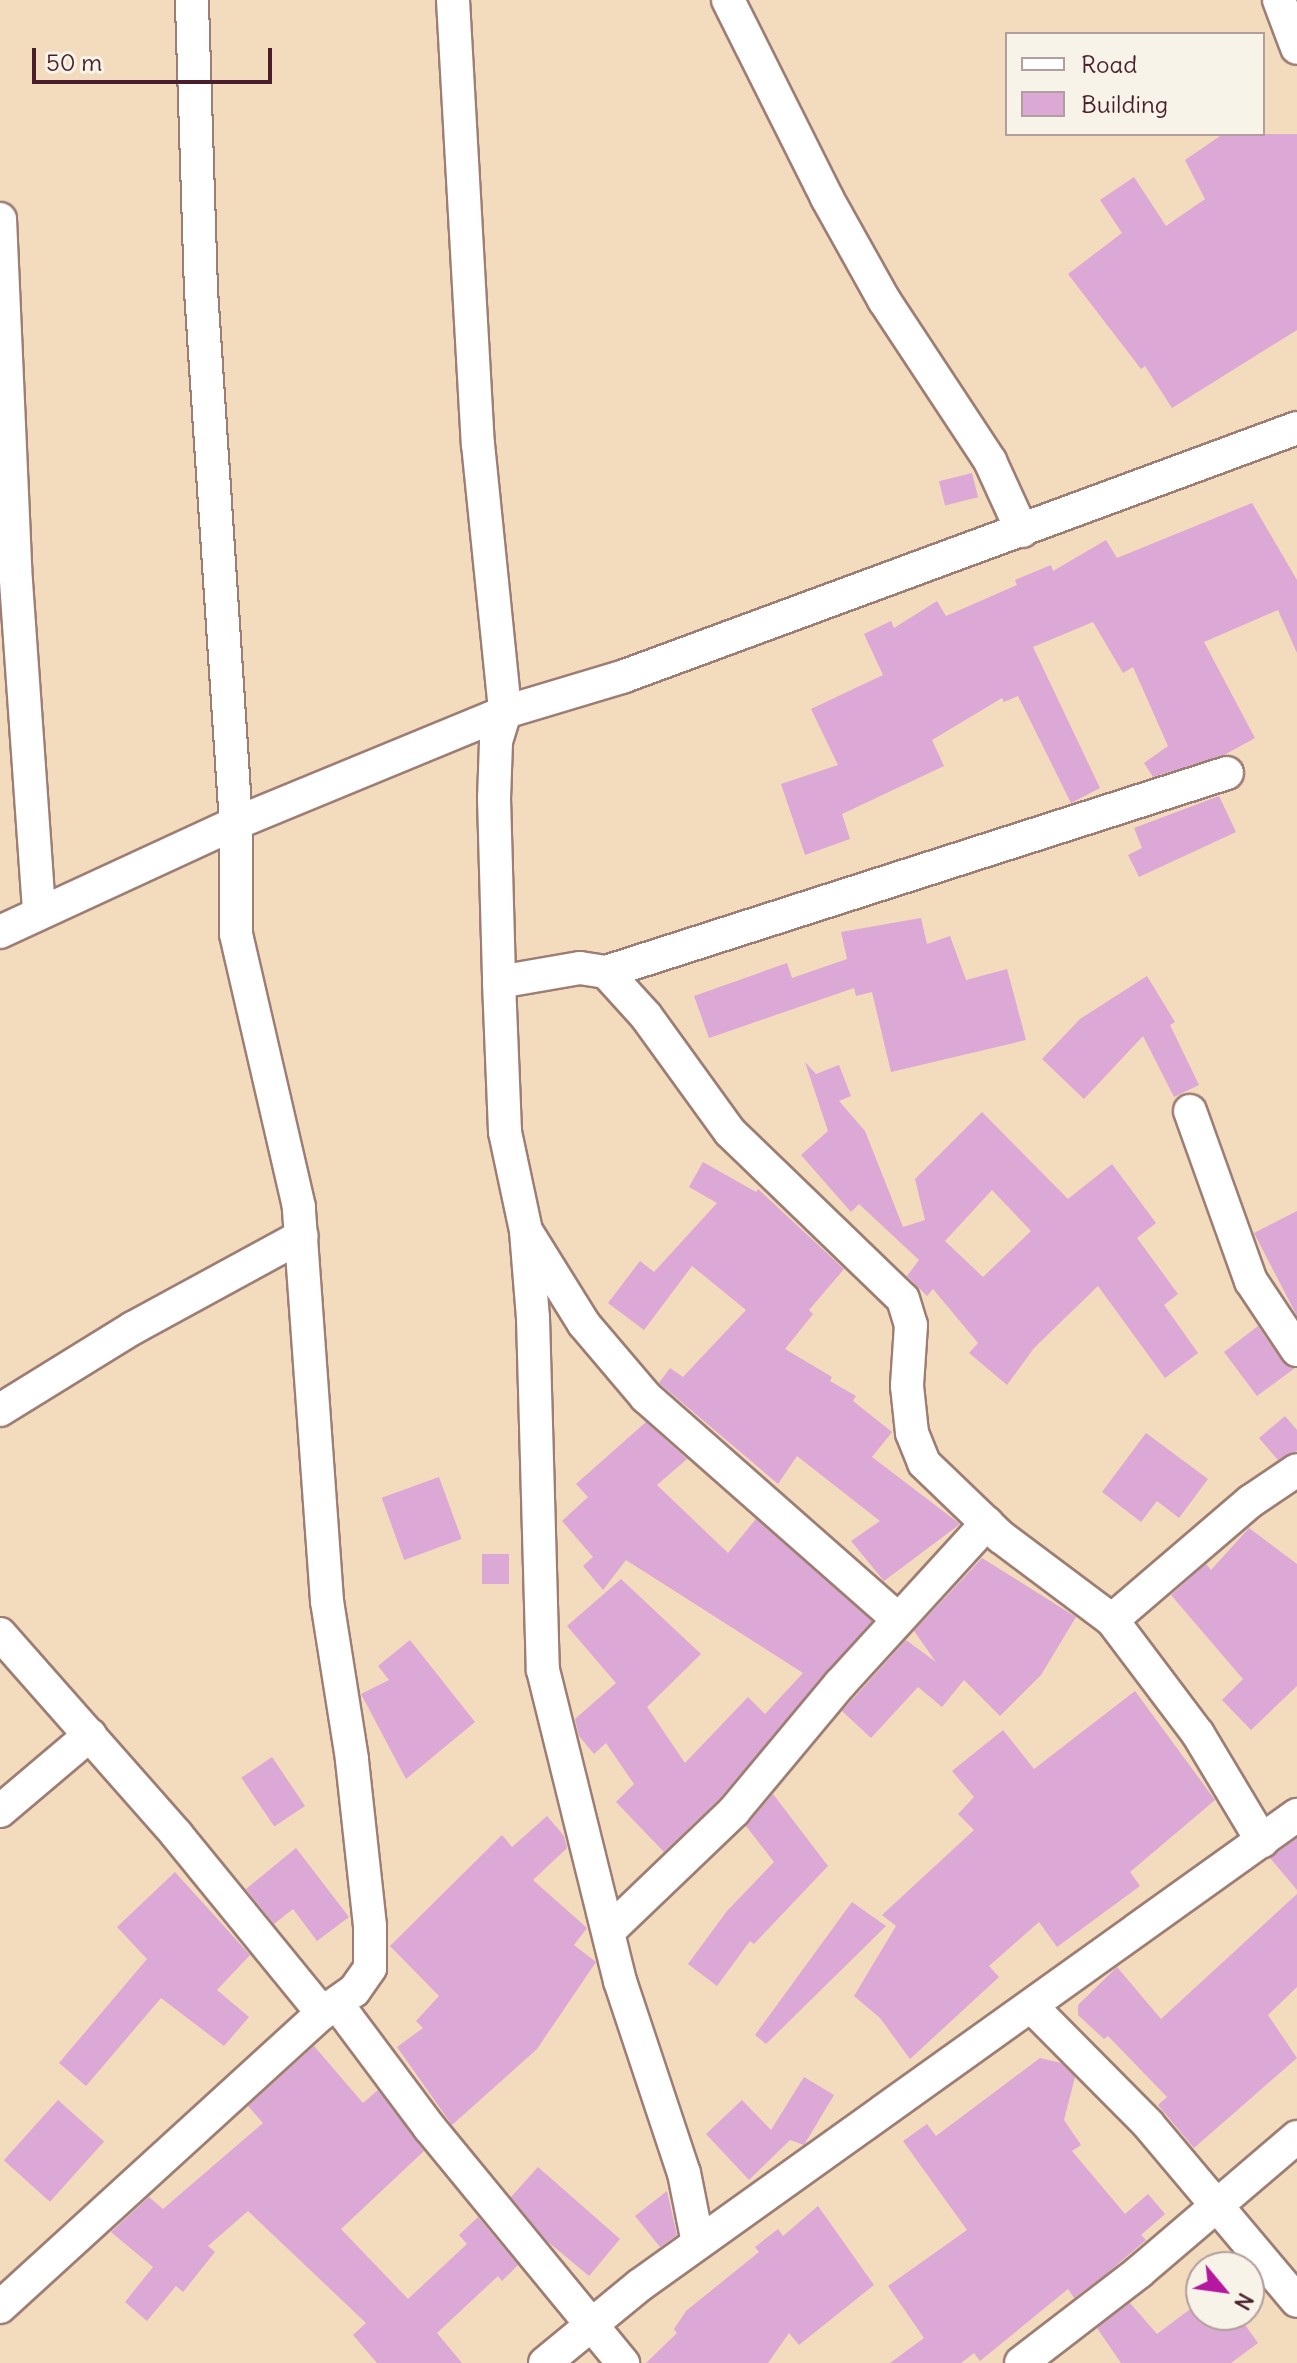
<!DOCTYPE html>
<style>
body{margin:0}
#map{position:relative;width:1297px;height:2363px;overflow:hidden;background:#f3dbbe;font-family:Delius,sans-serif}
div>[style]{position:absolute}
.building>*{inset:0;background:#dca8d5;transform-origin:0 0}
.roads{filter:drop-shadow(2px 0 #9e7d74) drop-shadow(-2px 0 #9e7d74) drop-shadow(0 2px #9e7d74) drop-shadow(0 -2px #9e7d74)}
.street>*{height:32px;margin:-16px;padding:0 16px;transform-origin:16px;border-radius:16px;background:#fff}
span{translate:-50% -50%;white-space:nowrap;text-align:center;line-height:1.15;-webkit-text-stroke:6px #f7f3e8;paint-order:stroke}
.legend{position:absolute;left:1005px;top:32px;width:260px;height:104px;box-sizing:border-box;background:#f7f3e8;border:2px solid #b29e9c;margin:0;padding:10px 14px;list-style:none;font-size:24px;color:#4a1f2b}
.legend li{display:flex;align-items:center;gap:16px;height:40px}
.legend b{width:40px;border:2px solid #b29e9c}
.north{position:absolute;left:1185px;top:2251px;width:80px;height:80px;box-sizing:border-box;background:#f7f3e8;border:2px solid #b29e9c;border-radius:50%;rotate:119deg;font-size:22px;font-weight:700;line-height:32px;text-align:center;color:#4a1f2b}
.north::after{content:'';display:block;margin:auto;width:28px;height:36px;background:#b5179e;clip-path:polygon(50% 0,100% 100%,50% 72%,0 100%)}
.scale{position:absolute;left:32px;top:48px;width:240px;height:36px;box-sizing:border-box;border:4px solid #4a1f2b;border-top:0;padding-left:10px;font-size:24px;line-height:28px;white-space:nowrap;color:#4a1f2b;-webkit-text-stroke:6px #f7f3e8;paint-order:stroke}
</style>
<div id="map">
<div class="building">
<i style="clip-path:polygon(1223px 134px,1297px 134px,1297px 330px,1172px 408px,1145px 366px,1141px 369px,1068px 274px,1122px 233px,1100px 200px,1134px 177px,1166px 226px,1205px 199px,1185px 160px)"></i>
<i style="left:972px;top:473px;width:25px;height:34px;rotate:76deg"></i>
<i style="clip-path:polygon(1252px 503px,1297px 580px,1297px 653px,1278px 610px,1204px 642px,1255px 738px,1224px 755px,1153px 777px,1144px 763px,1168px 746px,1133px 667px,1123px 673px,1093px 622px,1033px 647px,1100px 788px,1071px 803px,1018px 696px,1004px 702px,1002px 698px,932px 740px,944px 766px,842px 814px,850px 839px,805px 855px,781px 784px,838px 765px,811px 709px,883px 675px,864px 634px,891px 621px,894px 628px,937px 601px,946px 616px,1017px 585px,1015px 580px,1051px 565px,1053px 571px,1106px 540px,1117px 558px)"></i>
<i style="clip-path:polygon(1219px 796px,1236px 832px,1139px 877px,1128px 855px,1142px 848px,1134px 828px)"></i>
<i style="clip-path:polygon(921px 918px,927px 944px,950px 936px,966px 980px,1007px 969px,1026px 1040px,891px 1072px,872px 992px,856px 996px,854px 988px,709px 1038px,694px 996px,787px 963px,792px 978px,847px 959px,841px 932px)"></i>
<i style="clip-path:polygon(1147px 976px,1175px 1022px,1170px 1025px,1199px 1085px,1174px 1097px,1143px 1036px,1084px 1099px,1042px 1059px,1080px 1019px)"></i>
<i style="clip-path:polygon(evenodd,805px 1062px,816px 1074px,839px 1065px,851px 1096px,839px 1101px,865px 1131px,903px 1227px,925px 1220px,915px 1179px,982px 1112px,1068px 1199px,1112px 1164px,1156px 1223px,1137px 1238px,1178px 1294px,1164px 1305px,1198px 1353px,1165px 1378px,1098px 1286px,1034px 1348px,1007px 1385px,969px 1353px,978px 1343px,933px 1289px,927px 1296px,907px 1276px,919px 1260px,859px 1204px,851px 1212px,801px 1155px,828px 1131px,805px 1062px,992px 1190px,1031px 1231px,983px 1277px,945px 1241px,992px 1190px)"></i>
<i style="clip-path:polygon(703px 1162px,756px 1192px,758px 1189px,844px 1269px,809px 1310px,813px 1314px,785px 1349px,832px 1377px,830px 1381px,856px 1396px,853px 1401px,892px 1432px,872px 1457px,960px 1524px,884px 1581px,851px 1541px,880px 1521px,797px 1456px,778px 1484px,659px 1383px,670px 1368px,683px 1377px,746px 1310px,692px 1266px,644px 1330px,608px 1303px,640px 1261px,654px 1272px,717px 1203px,689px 1187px)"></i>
<i style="clip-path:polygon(1297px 1211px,1297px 1316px,1254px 1233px)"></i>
<i style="clip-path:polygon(1258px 1326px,1282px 1361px,1295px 1368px,1257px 1396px,1224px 1352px)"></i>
<i style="clip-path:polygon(1285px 1416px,1297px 1430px,1297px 1451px,1278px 1460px,1259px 1438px)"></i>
<i style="clip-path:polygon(646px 1422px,687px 1459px,657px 1485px,728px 1553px,756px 1519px,872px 1621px,720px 1798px,664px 1852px,616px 1802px,634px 1784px,606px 1743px,594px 1754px,579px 1736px,575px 1719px,616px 1683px,567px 1626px,621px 1579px,701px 1654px,647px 1707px,685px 1763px,748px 1697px,765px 1714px,803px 1673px,626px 1560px,603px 1590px,583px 1566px,593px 1557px,562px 1521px,588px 1497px,576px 1484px)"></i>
<i style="clip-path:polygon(1146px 1433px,1208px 1479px,1179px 1518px,1157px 1501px,1141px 1522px,1102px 1492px)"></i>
<i style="left:439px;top:1477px;width:66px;height:61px;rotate:70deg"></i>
<i style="clip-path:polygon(1249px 1528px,1297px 1564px,1297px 1686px,1251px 1730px,1222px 1700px,1243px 1679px,1171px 1595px,1206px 1564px,1211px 1570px)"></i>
<i style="left:482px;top:1554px;width:27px;height:30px"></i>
<i style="clip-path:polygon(982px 1558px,1076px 1617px,1041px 1675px,1000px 1716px,964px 1680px,942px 1707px,918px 1687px,871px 1738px,842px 1711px,906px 1640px,936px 1662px,914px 1631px)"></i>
<i style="clip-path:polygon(410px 1640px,475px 1722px,406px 1779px,361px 1694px,389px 1680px,378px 1666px)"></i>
<i style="clip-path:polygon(1135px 1691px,1215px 1800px,1130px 1872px,1140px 1886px,1057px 1947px,1039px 1922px,989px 1966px,999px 1977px,910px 2059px,880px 2018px,854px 1996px,896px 1926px,882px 1915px,974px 1830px,958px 1814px,974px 1797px,952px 1771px,1003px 1730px,1034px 1769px)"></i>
<i style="left:272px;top:1757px;width:59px;height:37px;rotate:56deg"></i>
<i style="clip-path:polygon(773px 1794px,828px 1866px,754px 1944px,750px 1941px,717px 1986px,688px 1964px,727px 1911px,774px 1862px,746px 1826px)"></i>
<i style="clip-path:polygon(547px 1816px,564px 1836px,567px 1848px,533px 1880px,587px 1928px,574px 1945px,596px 1962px,537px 2049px,452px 2125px,397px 2047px,423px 2028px,416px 2021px,439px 1996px,390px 1946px,502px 1835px,512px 1847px)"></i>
<i style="clip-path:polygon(1297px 1838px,1297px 1890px,1270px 1858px)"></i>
<i style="clip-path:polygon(296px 1848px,349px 1917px,317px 1941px,293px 1909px,274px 1924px,246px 1889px)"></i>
<i style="clip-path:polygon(175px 1872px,250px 1955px,217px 1990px,249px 2017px,224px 2046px,161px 1998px,86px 2086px,59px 2063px,147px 1959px,117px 1927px)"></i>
<i style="clip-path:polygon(1297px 1894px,1297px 1987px,1268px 2015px,1297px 2058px,1194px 2148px,1158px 2105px,1167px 2097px,1108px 2036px,1104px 2039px,1078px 2015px,1078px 2005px,1117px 1967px,1161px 2019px)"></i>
<i style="clip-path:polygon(852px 1902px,886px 1926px,766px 2044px,755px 2035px)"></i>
<i style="clip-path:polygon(314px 2046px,363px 2103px,378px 2090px,424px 2151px,341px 2229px,408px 2299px,467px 2244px,459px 2235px,478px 2217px,518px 2265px,502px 2281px,498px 2276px,437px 2333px,462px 2363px,377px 2363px,353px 2335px,366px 2323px,248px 2211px,208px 2246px,215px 2252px,183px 2292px,176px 2286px,147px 2321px,125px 2302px,153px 2267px,111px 2232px,149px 2197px,163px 2209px,263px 2123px,248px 2106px)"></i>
<i style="clip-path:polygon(1040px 2058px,1061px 2063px,1075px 2077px,1064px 2120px,1081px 2145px,1072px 2151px,1125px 2214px,1148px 2194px,1165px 2214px,1141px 2235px,1146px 2240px,1106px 2274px,1074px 2298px,1068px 2289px,980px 2361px,974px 2353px,961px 2363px,890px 2363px,924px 2338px,888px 2286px,967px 2230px,903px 2141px,927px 2124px,936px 2136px)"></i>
<i style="clip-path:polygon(804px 2077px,834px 2095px,804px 2145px,790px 2140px,749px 2180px,706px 2134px,742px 2100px,771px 2130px)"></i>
<i style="left:58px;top:2100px;width:62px;height:81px;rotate:42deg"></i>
<i style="clip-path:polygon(538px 2167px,620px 2239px,589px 2276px,547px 2241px,511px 2197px)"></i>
<i style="clip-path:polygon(667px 2191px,677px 2235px,660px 2247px,635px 2216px)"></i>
<i style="clip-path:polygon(818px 2206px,874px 2285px,799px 2345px,789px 2333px,768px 2363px,646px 2363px,677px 2333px,674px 2329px,686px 2311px,759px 2252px,755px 2247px,778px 2229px,783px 2236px)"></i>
<i style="clip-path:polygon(1201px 2301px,1201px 2315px,1238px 2315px,1258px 2343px,1231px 2363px,1121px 2363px,1097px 2328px,1130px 2303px,1157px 2334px)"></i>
</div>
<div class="roads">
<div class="street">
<i style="left:453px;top:0;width:445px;rotate:86.8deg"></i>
<i style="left:478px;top:444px;width:269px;rotate:84.2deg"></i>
<i style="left:505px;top:712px;width:31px;rotate:107deg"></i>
<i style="left:496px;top:742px;width:56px;rotate:92deg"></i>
<i style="left:494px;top:798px;width:184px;rotate:88.4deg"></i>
<i style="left:499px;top:982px;width:150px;rotate:87.7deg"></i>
<i style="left:505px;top:1132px;width:101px;rotate:78deg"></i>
<i style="left:526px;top:1231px;width:87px;rotate:85.4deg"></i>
<i style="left:533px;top:1318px;width:352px;rotate:88.4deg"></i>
<i style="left:543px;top:1670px;width:320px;rotate:76.1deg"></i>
<i style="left:620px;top:1981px;width:202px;rotate:71.6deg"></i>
<i style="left:684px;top:2173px;width:71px;rotate:78.7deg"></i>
<i style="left:728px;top:0;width:221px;rotate:63.4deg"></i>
<i style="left:827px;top:198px;width:117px;rotate:60.8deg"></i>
<i style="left:884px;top:300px;width:193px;rotate:56.6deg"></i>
<i style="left:990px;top:461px;width:77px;rotate:65.4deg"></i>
<i style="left:1279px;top:0;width:51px;rotate:69.4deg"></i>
<i style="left:0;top:219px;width:348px;rotate:87.5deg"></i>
<i style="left:15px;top:567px;width:346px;rotate:86deg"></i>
<i style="left:0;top:932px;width:260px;rotate:-24.8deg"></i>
<i style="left:236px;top:823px;width:291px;rotate:-22.4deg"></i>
<i style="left:505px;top:712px;width:122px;rotate:-16.7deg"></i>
<i style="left:622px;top:677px;width:719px;rotate:-20.25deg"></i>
<i style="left:606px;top:972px;width:59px;rotate:47.7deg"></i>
<i style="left:646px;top:1016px;width:143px;rotate:54.1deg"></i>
<i style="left:730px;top:1132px;width:240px;rotate:44deg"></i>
<i style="left:903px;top:1299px;width:27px;rotate:73deg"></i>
<i style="left:911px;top:1325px;width:61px;rotate:93.8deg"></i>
<i style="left:907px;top:1386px;width:47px;rotate:83.9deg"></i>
<i style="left:912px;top:1433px;width:32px;rotate:68deg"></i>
<i style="left:924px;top:1463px;width:107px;rotate:43.9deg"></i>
<i style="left:1001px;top:1537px;width:139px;rotate:36.8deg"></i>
<i style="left:1112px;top:1620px;width:143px;rotate:53deg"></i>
<i style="left:1198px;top:1734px;width:125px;rotate:59.1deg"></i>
<i style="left:499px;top:982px;width:82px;rotate:-9.8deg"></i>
<i style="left:580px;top:968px;width:26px;rotate:9deg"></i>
<i style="left:606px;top:972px;width:652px;rotate:-17.77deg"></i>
<i style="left:1190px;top:1111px;width:181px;rotate:70.3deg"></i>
<i style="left:1251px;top:1281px;width:83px;rotate:56.3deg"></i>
<i style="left:528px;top:1234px;width:106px;rotate:58.1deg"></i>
<i style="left:584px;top:1324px;width:96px;rotate:49.7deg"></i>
<i style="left:646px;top:1397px;width:334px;rotate:41.4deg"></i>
<i style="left:0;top:1410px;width:156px;rotate:-31.7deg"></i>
<i style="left:133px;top:1328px;width:192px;rotate:-28.6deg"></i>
<i style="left:1112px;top:1620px;width:183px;rotate:-40.6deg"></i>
<i style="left:1251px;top:1501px;width:55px;rotate:-34deg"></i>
<i style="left:0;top:1634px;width:268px;rotate:48.6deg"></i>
<i style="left:177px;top:1835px;width:230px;rotate:50.8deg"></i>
<i style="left:0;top:1811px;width:118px;rotate:-40.2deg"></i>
<i style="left:610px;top:1930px;width:172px;rotate:-43.8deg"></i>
<i style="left:734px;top:1811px;width:165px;rotate:-50.2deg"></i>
<i style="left:840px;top:1684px;width:218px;rotate:-47.6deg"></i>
<i style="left:337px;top:2004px;width:154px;rotate:53.2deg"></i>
<i style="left:429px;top:2127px;width:306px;rotate:50.6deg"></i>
<i style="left:1033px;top:2008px;width:163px;rotate:45.2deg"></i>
<i style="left:1148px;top:2124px;width:231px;rotate:49.9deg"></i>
<i style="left:0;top:2307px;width:436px;rotate:-42.4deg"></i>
<i style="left:322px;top:2013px;width:39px;rotate:-35deg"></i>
<i style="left:354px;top:1991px;width:28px;rotate:-55deg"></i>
<i style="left:370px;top:1968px;width:42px;rotate:-90deg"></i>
<i style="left:370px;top:1926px;width:168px;rotate:-96.2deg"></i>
<i style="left:352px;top:1759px;width:160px;rotate:-99deg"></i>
<i style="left:327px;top:1601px;width:395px;rotate:-94.1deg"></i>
<i style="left:299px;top:1207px;width:280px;rotate:-103deg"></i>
<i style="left:236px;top:934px;width:111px;rotate:-90deg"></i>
<i style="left:236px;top:823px;width:533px;rotate:-93.76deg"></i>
<i style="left:201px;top:291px;width:291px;rotate:-91.8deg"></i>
<i style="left:545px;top:2363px;width:123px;rotate:-39.4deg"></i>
<i style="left:640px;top:2285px;width:808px;rotate:-35.58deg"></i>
<i style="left:1021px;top:2363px;width:149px;rotate:-37.6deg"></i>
<i style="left:1139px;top:2272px;width:208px;rotate:-40.5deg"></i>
</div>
</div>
<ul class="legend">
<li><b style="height:10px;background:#fff"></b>Road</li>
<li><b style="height:22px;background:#dca8d5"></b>Building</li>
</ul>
<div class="north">N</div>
<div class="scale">50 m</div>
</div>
